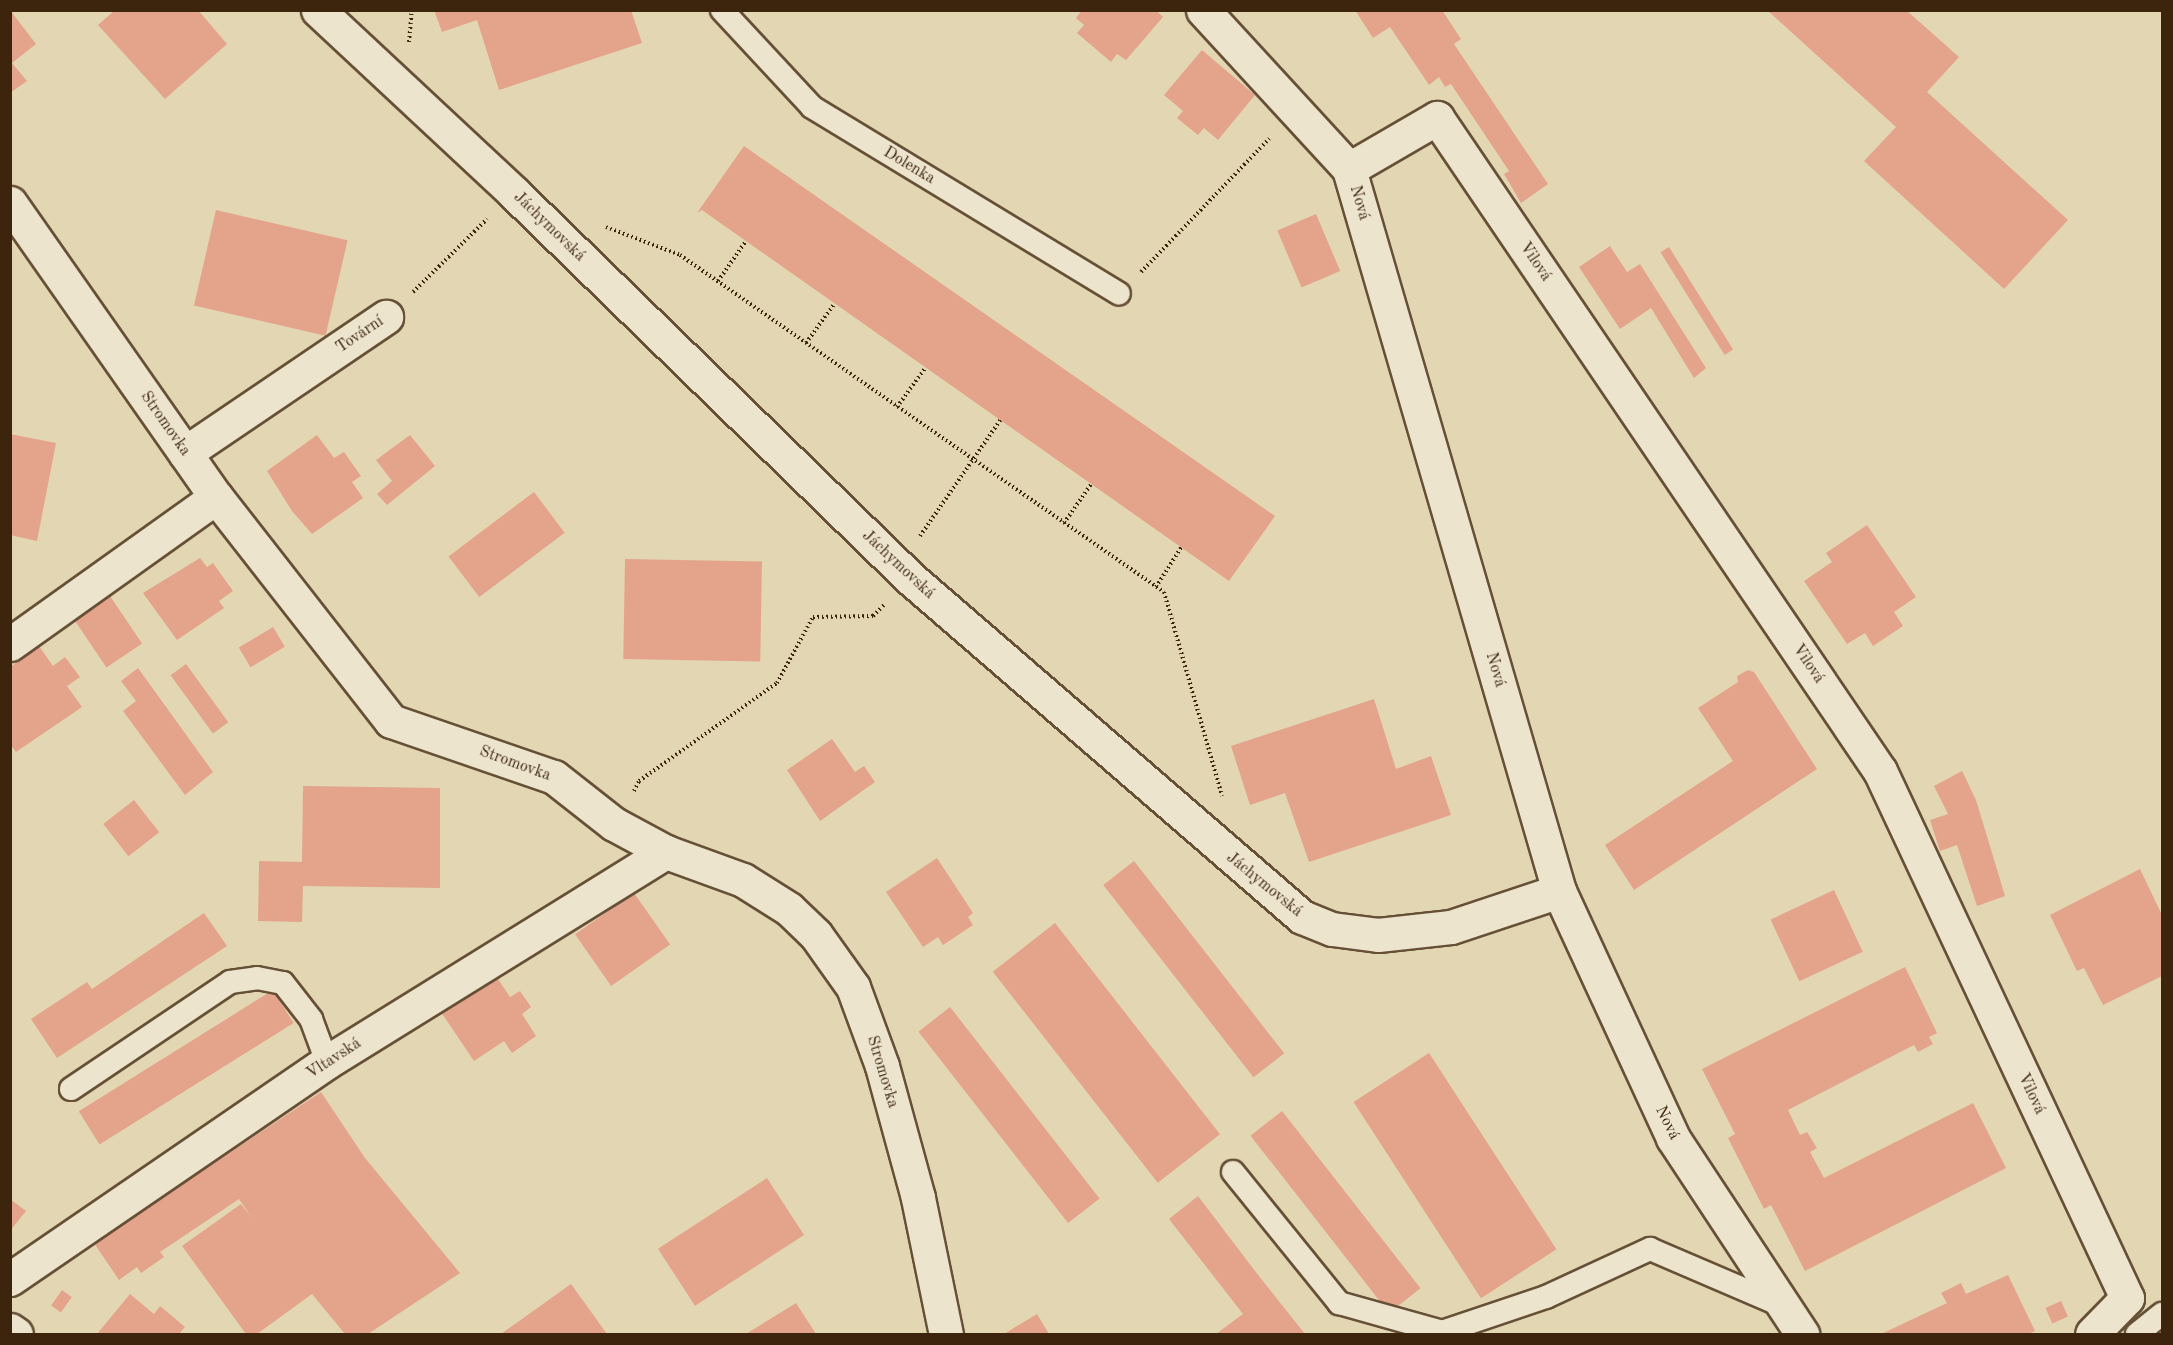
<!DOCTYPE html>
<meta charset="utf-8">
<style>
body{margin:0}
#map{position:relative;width:2173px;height:1345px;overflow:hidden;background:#e3d6b3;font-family:"Old Standard TT",serif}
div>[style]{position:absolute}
.building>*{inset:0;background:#e4a48b;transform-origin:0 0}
.path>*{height:4px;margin-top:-2px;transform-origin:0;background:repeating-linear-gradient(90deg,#3c240d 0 1.5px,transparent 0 4.5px)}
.roads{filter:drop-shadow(2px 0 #665036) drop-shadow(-2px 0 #665036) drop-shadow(0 2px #665036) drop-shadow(0 -2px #665036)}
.lane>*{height:22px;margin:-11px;padding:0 11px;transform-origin:11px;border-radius:11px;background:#ede4ce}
.street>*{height:33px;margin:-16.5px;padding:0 16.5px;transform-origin:16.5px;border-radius:16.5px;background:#ede4ce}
.secondary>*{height:33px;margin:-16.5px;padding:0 16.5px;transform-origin:16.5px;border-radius:16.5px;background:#ede4ce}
span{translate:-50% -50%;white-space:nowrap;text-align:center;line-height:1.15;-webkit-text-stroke:4.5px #ede4ce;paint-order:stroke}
.street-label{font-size:16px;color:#3c240d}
.frame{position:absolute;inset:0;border:12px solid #3c240d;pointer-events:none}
</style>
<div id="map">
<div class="building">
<i style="clip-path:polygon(10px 10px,36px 44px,12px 63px,27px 81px,10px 93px)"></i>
<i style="clip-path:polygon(115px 10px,198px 10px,227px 44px,165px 99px,98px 25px)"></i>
<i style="clip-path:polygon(434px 10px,631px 10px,642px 43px,499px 90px,477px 20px,442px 32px)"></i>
<i style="clip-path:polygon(1082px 10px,1156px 10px,1163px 17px,1126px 60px,1117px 54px,1111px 62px,1077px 33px,1084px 25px,1076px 18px)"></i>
<i style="clip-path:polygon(1355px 10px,1442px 10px,1461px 39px,1454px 44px,1548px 184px,1521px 203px,1504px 174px,1509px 171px,1451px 84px,1445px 87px,1439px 77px,1429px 85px,1390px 27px,1373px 38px)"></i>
<i style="clip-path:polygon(1767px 10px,1906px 10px,1959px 57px,1927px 92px,2068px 220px,2004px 289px,1864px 161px,1896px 127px)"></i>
<i style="clip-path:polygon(1202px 50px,1255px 95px,1218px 140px,1204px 128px,1198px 135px,1177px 118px,1183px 111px,1164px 95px)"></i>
<i style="clip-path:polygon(744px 146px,1275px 516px,1229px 581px,702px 210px,697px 213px)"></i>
<i style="left:216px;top:210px;width:135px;height:98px;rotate:13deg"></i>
<i style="left:1316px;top:214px;width:62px;height:42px;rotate:67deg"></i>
<i style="clip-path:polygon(1610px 246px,1627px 272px,1640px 264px,1706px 368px,1694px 378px,1651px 308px,1620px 329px,1579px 267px)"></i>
<i style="left:1669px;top:247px;width:121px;height:10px;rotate:58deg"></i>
<i style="clip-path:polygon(10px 434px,56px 443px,37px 541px,10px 535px)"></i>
<i style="clip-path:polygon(317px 435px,334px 458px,344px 452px,361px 476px,352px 482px,363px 498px,312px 534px,292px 511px,267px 471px)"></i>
<i style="clip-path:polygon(410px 435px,435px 466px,387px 505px,377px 494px,392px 481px,376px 460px)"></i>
<i style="left:534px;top:492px;width:51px;height:107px;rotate:53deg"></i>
<i style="clip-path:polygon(1867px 525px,1916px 597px,1894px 612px,1903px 626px,1873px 646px,1865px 633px,1847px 644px,1804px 581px,1832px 562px,1826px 553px)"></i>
<i style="clip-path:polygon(200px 558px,207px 567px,213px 563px,233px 591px,219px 601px,224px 608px,177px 640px,143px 593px)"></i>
<i style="left:625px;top:559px;width:137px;height:100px;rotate:1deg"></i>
<i style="left:108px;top:593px;width:61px;height:43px;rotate:56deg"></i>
<i style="left:273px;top:627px;width:23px;height:40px;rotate:59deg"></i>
<i style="clip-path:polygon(39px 646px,53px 666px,65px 657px,80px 677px,67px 686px,82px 707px,16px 752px,10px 744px,10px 667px)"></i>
<i style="left:186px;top:664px;width:72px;height:19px;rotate:54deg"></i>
<i style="clip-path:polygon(138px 668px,213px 772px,185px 795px,123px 711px,136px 701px,121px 681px)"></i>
<i style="clip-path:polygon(1748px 670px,1754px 672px,1817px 769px,1634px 890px,1605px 845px,1733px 761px,1698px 708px,1738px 682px,1737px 676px)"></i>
<i style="clip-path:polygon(1374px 699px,1396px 769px,1431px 756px,1451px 815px,1309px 862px,1285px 793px,1250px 805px,1231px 746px)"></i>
<i style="clip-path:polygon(832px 739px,855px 772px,864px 766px,875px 782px,820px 821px,787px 770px)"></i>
<i style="clip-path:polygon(1962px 771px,1976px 800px,2005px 896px,1977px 906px,1957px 845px,1940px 851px,1930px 820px,1948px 814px,1934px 786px)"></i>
<i style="clip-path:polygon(303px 786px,440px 788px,440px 888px,303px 886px,302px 922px,258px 921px,259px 861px,302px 862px)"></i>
<i style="left:134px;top:800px;width:41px;height:39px;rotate:52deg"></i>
<i style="clip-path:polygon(937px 858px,973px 913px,968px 917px,973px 925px,943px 945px,938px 937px,923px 947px,886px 892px)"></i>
<i style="left:1134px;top:861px;width:244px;height:39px;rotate:52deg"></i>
<i style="clip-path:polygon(2140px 869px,2162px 915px,2162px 976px,2103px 1005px,2084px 968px,2077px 971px,2050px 915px)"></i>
<i style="left:1834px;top:890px;width:68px;height:70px;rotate:65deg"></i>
<i style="left:634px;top:893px;width:63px;height:72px;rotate:55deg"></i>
<i style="clip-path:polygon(204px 913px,227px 946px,57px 1058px,31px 1019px,87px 982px,92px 989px)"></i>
<i style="left:1055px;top:923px;width:268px;height:79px;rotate:52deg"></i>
<i style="clip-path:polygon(1905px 967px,1937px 1033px,1929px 1037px,1933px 1044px,1918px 1052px,1914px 1045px,1788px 1110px,1800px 1135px,1807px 1132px,1817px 1148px,1810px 1152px,1824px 1178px,1973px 1103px,2006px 1168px,1805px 1271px,1771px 1205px,1764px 1209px,1728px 1138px,1735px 1134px,1702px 1069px)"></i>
<i style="clip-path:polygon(494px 973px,510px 997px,520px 991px,531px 1007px,522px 1014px,536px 1036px,512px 1053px,504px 1041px,474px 1061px,441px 1012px)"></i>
<i style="left:273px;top:990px;width:39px;height:229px;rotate:58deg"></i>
<i style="left:950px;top:1007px;width:243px;height:40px;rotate:52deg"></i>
<i style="left:1429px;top:1053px;width:234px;height:90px;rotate:57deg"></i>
<i style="clip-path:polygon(321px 1092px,365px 1158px,460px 1273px,368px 1334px,345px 1334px,312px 1294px,257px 1334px,246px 1334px,182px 1246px,241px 1204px,252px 1218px,239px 1199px,160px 1252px,164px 1257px,141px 1273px,137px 1267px,119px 1280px,94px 1243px)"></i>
<i style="left:1282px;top:1111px;width:225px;height:40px;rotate:52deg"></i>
<i style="left:767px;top:1178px;width:68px;height:130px;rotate:57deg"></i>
<i style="clip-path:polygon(1198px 1196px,1255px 1271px,1305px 1334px,1216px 1334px,1243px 1314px,1169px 1219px)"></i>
<i style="clip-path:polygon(10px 1199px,26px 1211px,10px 1231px)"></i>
<i style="clip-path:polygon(2008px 1275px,2035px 1331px,2028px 1334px,1881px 1334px,1947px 1303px,1941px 1293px,1961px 1283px,1966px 1294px)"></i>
<i style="clip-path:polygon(571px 1284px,607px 1334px,501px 1334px)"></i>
<i style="left:62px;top:1290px;width:12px;height:19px;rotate:35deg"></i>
<i style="clip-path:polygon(130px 1294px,154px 1314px,160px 1306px,185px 1327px,179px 1334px,97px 1334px)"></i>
<i style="left:2061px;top:1301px;width:17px;height:17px;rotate:66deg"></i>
<i style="clip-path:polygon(796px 1303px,816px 1334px,746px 1334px)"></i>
<i style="clip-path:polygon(1037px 1314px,1049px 1334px,1004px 1334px)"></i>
</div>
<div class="path">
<i style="left:409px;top:42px;width:32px;rotate:-85deg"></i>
<i style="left:606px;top:227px;width:79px;rotate:20.7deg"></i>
<i style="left:680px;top:255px;width:590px;rotate:34.85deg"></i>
<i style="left:1164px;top:592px;width:212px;rotate:74.1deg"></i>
<i style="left:1141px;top:272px;width:185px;rotate:-46.1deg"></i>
<i style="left:718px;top:281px;width:49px;rotate:-55deg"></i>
<i style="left:413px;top:292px;width:104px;rotate:-44.6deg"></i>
<i style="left:806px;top:343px;width:49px;rotate:-54.1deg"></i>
<i style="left:897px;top:407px;width:49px;rotate:-54.1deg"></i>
<i style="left:1064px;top:523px;width:49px;rotate:-55deg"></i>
<i style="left:920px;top:536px;width:142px;rotate:-55.3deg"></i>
<i style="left:1156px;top:587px;width:49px;rotate:-57.6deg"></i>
<i style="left:634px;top:791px;width:11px;rotate:-63deg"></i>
<i style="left:639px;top:781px;width:169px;rotate:-35.4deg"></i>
<i style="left:777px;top:683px;width:75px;rotate:-61.4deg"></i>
<i style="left:813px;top:617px;width:60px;rotate:-1deg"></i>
<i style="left:873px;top:616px;width:16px;rotate:-45deg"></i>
</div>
<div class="roads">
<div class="lane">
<i style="left:722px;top:10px;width:132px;rotate:47.1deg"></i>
<i style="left:812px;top:107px;width:359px;rotate:31.3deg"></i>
<i style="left:71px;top:1089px;width:192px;rotate:-33.9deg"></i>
<i style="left:230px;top:982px;width:27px;rotate:-8deg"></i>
<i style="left:257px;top:978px;width:26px;rotate:11deg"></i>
<i style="left:283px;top:983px;width:46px;rotate:52.1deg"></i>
<i style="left:311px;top:1019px;width:46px;rotate:69.6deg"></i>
<i style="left:1233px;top:1172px;width:169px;rotate:51deg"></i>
<i style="left:1339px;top:1303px;width:107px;rotate:15.7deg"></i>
<i style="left:1442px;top:1332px;width:110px;rotate:-18.6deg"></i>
<i style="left:1546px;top:1297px;width:115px;rotate:-24.8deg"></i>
<i style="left:1650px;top:1249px;width:145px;rotate:23.2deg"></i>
<i style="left:2137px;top:1334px;width:32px;rotate:-39deg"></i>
</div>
<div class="street">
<i style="left:318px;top:10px;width:268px;rotate:43deg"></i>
<i style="left:514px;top:193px;width:552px;rotate:44.19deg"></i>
<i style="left:910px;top:578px;width:518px;rotate:40.85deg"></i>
<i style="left:1302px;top:917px;width:32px;rotate:22deg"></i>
<i style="left:1332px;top:929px;width:46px;rotate:7.4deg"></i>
<i style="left:1378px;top:935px;width:73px;rotate:-6.3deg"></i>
<i style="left:1451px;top:927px;width:114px;rotate:-18.4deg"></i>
<i style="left:1203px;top:10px;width:216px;rotate:47.4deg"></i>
<i style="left:1349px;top:169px;width:752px;rotate:73.78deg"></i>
<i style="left:1559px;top:891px;width:272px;rotate:65.2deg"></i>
<i style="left:1673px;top:1138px;width:235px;rotate:56.6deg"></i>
<i style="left:1349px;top:169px;width:102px;rotate:-30.1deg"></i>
<i style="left:1437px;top:118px;width:789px;rotate:55.85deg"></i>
<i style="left:1880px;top:771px;width:582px;rotate:64.89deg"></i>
<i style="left:2127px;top:1298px;width:50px;rotate:134.2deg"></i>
<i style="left:10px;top:203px;width:359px;rotate:55deg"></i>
<i style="left:216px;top:497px;width:284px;rotate:52deg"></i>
<i style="left:391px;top:721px;width:172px;rotate:19deg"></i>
<i style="left:554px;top:777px;width:76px;rotate:38.1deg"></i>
<i style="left:614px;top:824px;width:59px;rotate:28.3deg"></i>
<i style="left:666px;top:852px;width:82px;rotate:20deg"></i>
<i style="left:743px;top:880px;width:54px;rotate:32.2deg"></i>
<i style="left:789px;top:909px;width:37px;rotate:44deg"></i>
<i style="left:816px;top:935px;width:64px;rotate:54.6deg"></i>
<i style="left:853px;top:987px;width:84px;rotate:69.8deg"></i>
<i style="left:882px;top:1066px;width:137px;rotate:74.7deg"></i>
<i style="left:918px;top:1198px;width:139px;rotate:78.4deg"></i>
<i style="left:185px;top:453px;width:243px;rotate:-34.1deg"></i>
<i style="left:10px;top:644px;width:253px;rotate:-35.5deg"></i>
<i style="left:10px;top:1279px;width:384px;rotate:-34.4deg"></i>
<i style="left:327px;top:1062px;width:399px;rotate:-31.8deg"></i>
</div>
<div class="secondary">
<i style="left:10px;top:1330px;width:7px;rotate:34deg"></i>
</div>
</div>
<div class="street-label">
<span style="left:909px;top:166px;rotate:31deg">Dolenka</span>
<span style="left:1359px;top:203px;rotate:74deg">Nová</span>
<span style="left:549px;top:227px;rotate:44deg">Jáchymovská</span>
<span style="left:1535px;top:262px;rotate:56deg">Vilová</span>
<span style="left:360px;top:335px;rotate:-34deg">Tovární</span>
<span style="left:165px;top:424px;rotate:55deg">Stromovka</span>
<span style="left:898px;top:565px;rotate:43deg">Jáchymovská</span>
<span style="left:1808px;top:664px;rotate:56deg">Vilová</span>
<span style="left:1495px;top:670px;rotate:74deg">Nová</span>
<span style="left:515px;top:764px;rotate:20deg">Stromovka</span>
<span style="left:1264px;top:885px;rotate:39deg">Jáchymovská</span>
<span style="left:334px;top:1059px;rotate:-33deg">Vltavská</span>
<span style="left:882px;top:1072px;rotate:73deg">Stromovka</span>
<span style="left:2031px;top:1094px;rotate:65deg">Vilová</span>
<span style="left:1667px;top:1123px;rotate:64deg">Nová</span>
</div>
<div class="frame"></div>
</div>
